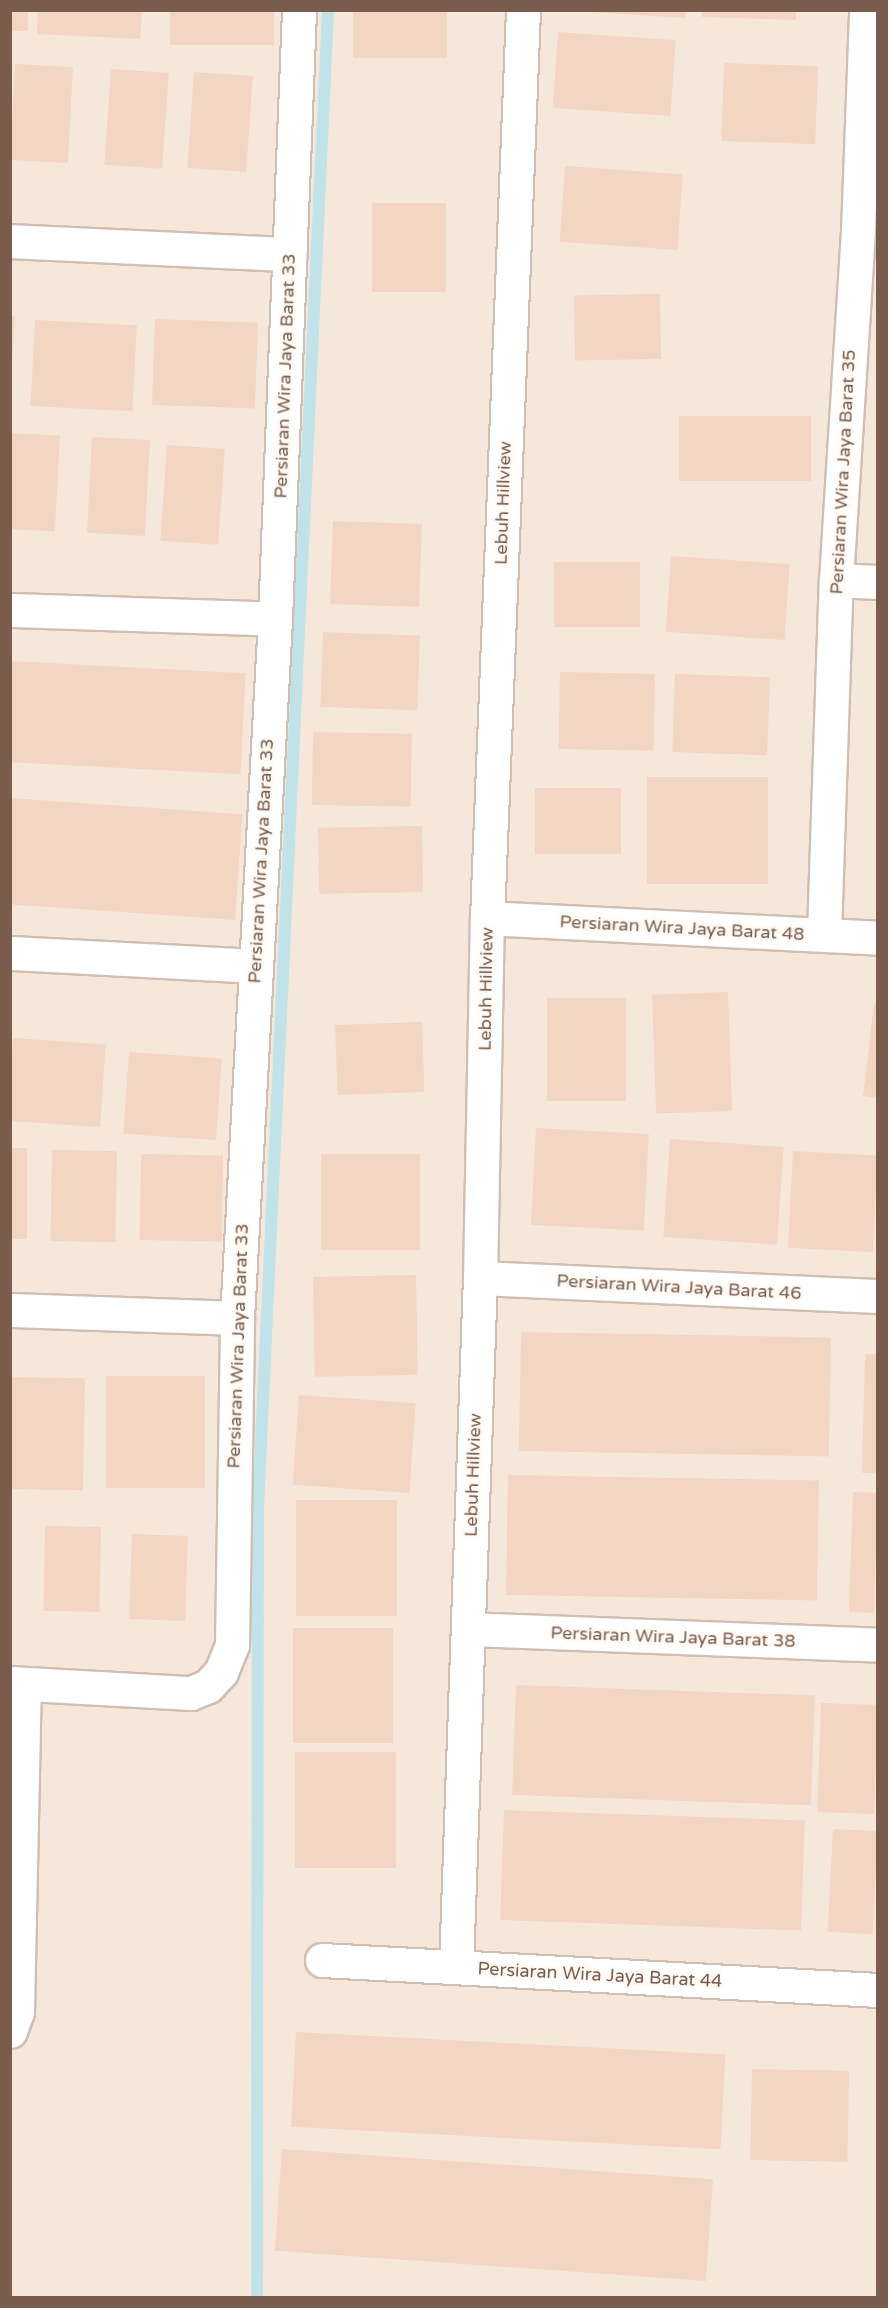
<!DOCTYPE html>
<style>
body{margin:0}
#map{position:relative;width:888px;height:2308px;overflow:hidden;background:#fdf6ec;font-family:"Varela Round",sans-serif}
div>[style]{position:absolute}
.residential>*{inset:0;background:#f5e8da;transform-origin:0 0}
.stream>*{height:12px;margin:-6px;padding:0 6px;transform-origin:6px;border-radius:6px;background:#bfe3e8}
.building>*{inset:0;background:#f3d5c3;transform-origin:0 0}
.roads{filter:drop-shadow(2px 0 #d1beb0) drop-shadow(-2px 0 #d1beb0) drop-shadow(0 2px #d1beb0) drop-shadow(0 -2px #d1beb0)}
.minor>*{height:33px;margin:-16.5px;padding:0 16.5px;transform-origin:16.5px;border-radius:16.5px;background:#fff}
span{translate:-50% -50%;white-space:nowrap;text-align:center;line-height:1.15;-webkit-text-stroke:6px #fffaf3;paint-order:stroke}
.street-label{font-size:18px;color:#7a5c4d}
.frame{position:absolute;inset:0;border:12px solid #7a5c4d;pointer-events:none}
</style>
<div id="map">
<div class="residential">
<i style="left:11px;top:11px;width:866px;height:2287px"></i>
</div>
<div class="stream">
<i style="left:257px;top:2298px;width:791px;rotate:-89.93deg"></i>
<i style="left:258px;top:1507px;width:1499px;rotate:-87.32deg"></i>
</div>
<div class="building">
<i style="left:10px;top:10px;width:18px;height:21px"></i>
<i style="clip-path:polygon(38px 10px,142px 10px,140px 39px,37px 34px)"></i>
<i style="left:170px;top:10px;width:104px;height:35px"></i>
<i style="left:353px;top:10px;width:94px;height:48px"></i>
<i style="clip-path:polygon(558px 10px,686px 10px,685px 18px)"></i>
<i style="clip-path:polygon(702px 10px,796px 10px,796px 20px,702px 17px)"></i>
<i style="left:558px;top:32px;width:118px;height:76px;rotate:4deg"></i>
<i style="left:724px;top:63px;width:94px;height:78px;rotate:2deg"></i>
<i style="left:15px;top:64px;width:58px;height:96px;rotate:3deg"></i>
<i style="left:111px;top:69px;width:58px;height:96px;rotate:4deg"></i>
<i style="left:194px;top:72px;width:59px;height:96px;rotate:4deg"></i>
<i style="left:565px;top:166px;width:118px;height:76px;rotate:4deg"></i>
<i style="left:372px;top:203px;width:74px;height:89px"></i>
<i style="left:660px;top:294px;width:65px;height:86px;rotate:89deg"></i>
<i style="clip-path:polygon(10px 316px,15px 316px,12px 366px,10px 366px)"></i>
<i style="left:155px;top:319px;width:103px;height:86px;rotate:2deg"></i>
<i style="left:35px;top:320px;width:102px;height:86px;rotate:3deg"></i>
<i style="left:679px;top:416px;width:132px;height:65px"></i>
<i style="left:10px;top:433px;width:50px;height:96px;rotate:3deg"></i>
<i style="left:92px;top:437px;width:58px;height:96px;rotate:3deg"></i>
<i style="left:167px;top:445px;width:58px;height:96px;rotate:4deg"></i>
<i style="left:333px;top:521px;width:89px;height:83px;rotate:2deg"></i>
<i style="left:671px;top:556px;width:119px;height:76px;rotate:4deg"></i>
<i style="left:554px;top:562px;width:86px;height:65px"></i>
<i style="left:323px;top:632px;width:97px;height:75px;rotate:2deg"></i>
<i style="left:10px;top:661px;width:236px;height:101px;rotate:3deg"></i>
<i style="left:560px;top:672px;width:95px;height:77px;rotate:1deg"></i>
<i style="left:675px;top:674px;width:95px;height:78px;rotate:2deg"></i>
<i style="left:313px;top:732px;width:99px;height:73px;rotate:1deg"></i>
<i style="left:647px;top:777px;width:121px;height:107px"></i>
<i style="left:535px;top:788px;width:86px;height:66px"></i>
<i style="left:10px;top:798px;width:233px;height:106px;rotate:4deg"></i>
<i style="left:422px;top:826px;width:66px;height:104px;rotate:89deg"></i>
<i style="left:728px;top:992px;width:119px;height:76px;rotate:88deg"></i>
<i style="left:547px;top:998px;width:79px;height:103px"></i>
<i style="clip-path:polygon(874px 1004px,878px 1004px,878px 1098px,863px 1096px)"></i>
<i style="left:422px;top:1022px;width:70px;height:87px;rotate:88deg"></i>
<i style="left:13px;top:1038px;width:93px;height:83px;rotate:4deg"></i>
<i style="left:129px;top:1052px;width:93px;height:82px;rotate:4deg"></i>
<i style="left:536px;top:1128px;width:113px;height:97px;rotate:3deg"></i>
<i style="left:670px;top:1139px;width:114px;height:98px;rotate:4deg"></i>
<i style="left:10px;top:1148px;width:17px;height:91px"></i>
<i style="left:52px;top:1150px;width:65px;height:91px;rotate:1deg"></i>
<i style="left:793px;top:1151px;width:85px;height:97px;rotate:3deg"></i>
<i style="left:141px;top:1154px;width:82px;height:86px;rotate:1deg"></i>
<i style="left:321px;top:1154px;width:99px;height:96px"></i>
<i style="left:416px;top:1275px;width:100px;height:103px;rotate:89deg"></i>
<i style="left:521px;top:1332px;width:310px;height:119px;rotate:1deg"></i>
<i style="clip-path:polygon(865px 1354px,878px 1354px,878px 1473px,862px 1473px)"></i>
<i style="left:106px;top:1376px;width:99px;height:112px"></i>
<i style="left:10px;top:1377px;width:75px;height:112px;rotate:1deg"></i>
<i style="left:299px;top:1395px;width:117px;height:90px;rotate:4deg"></i>
<i style="left:508px;top:1475px;width:311px;height:120px;rotate:1deg"></i>
<i style="left:853px;top:1492px;width:25px;height:120px;rotate:2deg"></i>
<i style="left:397px;top:1500px;width:116px;height:101px;rotate:90deg"></i>
<i style="left:45px;top:1526px;width:56px;height:85px;rotate:1deg"></i>
<i style="left:132px;top:1534px;width:56px;height:85px;rotate:2deg"></i>
<i style="left:293px;top:1628px;width:100px;height:115px"></i>
<i style="left:516px;top:1685px;width:299px;height:110px;rotate:2deg"></i>
<i style="left:821px;top:1703px;width:57px;height:109px;rotate:2deg"></i>
<i style="left:295px;top:1752px;width:101px;height:116px"></i>
<i style="left:504px;top:1810px;width:301px;height:110px;rotate:2deg"></i>
<i style="left:833px;top:1829px;width:45px;height:103px;rotate:3deg"></i>
<i style="left:296px;top:2032px;width:430px;height:95px;rotate:3deg"></i>
<i style="left:752px;top:2069px;width:97px;height:91px;rotate:1deg"></i>
<i style="left:282px;top:2149px;width:432px;height:102px;rotate:4deg"></i>
</div>
<div class="roads">
<div class="minor">
<i style="left:10px;top:241px;width:280px;rotate:2.7deg"></i>
<i style="left:836px;top:580px;width:42px;rotate:2.7deg"></i>
<i style="left:10px;top:610px;width:265px;rotate:1.9deg"></i>
<i style="left:487px;top:918px;width:392px;rotate:2.9deg"></i>
<i style="left:824px;top:934px;width:354px;rotate:-88.1deg"></i>
<i style="left:836px;top:580px;width:349px;rotate:-86.4deg"></i>
<i style="left:858px;top:232px;width:222px;rotate:-87.9deg"></i>
<i style="left:10px;top:953px;width:245px;rotate:3deg"></i>
<i style="left:480px;top:1278px;width:398px;rotate:2.6deg"></i>
<i style="left:10px;top:1310px;width:227px;rotate:2deg"></i>
<i style="left:468px;top:1629px;width:410px;rotate:2.2deg"></i>
<i style="left:10px;top:1683px;width:181px;rotate:3.2deg"></i>
<i style="left:191px;top:1693px;width:18px;rotate:-22deg"></i>
<i style="left:208px;top:1686px;width:19px;rotate:-47deg"></i>
<i style="left:221px;top:1672px;width:29px;rotate:-68deg"></i>
<i style="left:232px;top:1645px;width:327px;rotate:-89.1deg"></i>
<i style="left:237px;top:1318px;width:700px;rotate:-86.89deg"></i>
<i style="left:275px;top:619px;width:609px;rotate:-87.74deg"></i>
<i style="left:322px;top:1960px;width:557px;rotate:3.09deg"></i>
<i style="left:456px;top:1967px;width:689px;rotate:-88.01deg"></i>
<i style="left:480px;top:1278px;width:360px;rotate:-88.9deg"></i>
<i style="left:487px;top:918px;width:909px;rotate:-87.73deg"></i>
<i style="left:10px;top:2031px;width:20px;rotate:-70deg"></i>
<i style="left:17px;top:2012px;width:328px;rotate:-88.8deg"></i>
</div>
</div>
<div class="street-label">
<span style="left:285px;top:376px;rotate:-88deg">Persiaran Wira Jaya Barat 33</span>
<span style="left:843px;top:472px;rotate:-87deg">Persiaran Wira Jaya Barat 35</span>
<span style="left:503px;top:503px;rotate:-88deg">Lebuh Hillview</span>
<span style="left:261px;top:861px;rotate:-87deg">Persiaran Wira Jaya Barat 33</span>
<span style="left:682px;top:928px;rotate:3deg">Persiaran Wira Jaya Barat 48</span>
<span style="left:486px;top:989px;rotate:-89deg">Lebuh Hillview</span>
<span style="left:679px;top:1287px;rotate:3deg">Persiaran Wira Jaya Barat 46</span>
<span style="left:238px;top:1346px;rotate:-88deg">Persiaran Wira Jaya Barat 33</span>
<span style="left:473px;top:1475px;rotate:-88deg">Lebuh Hillview</span>
<span style="left:673px;top:1637px;rotate:2deg">Persiaran Wira Jaya Barat 38</span>
<span style="left:600px;top:1975px;rotate:3deg">Persiaran Wira Jaya Barat 44</span>
</div>
<div class="frame"></div>
</div>
